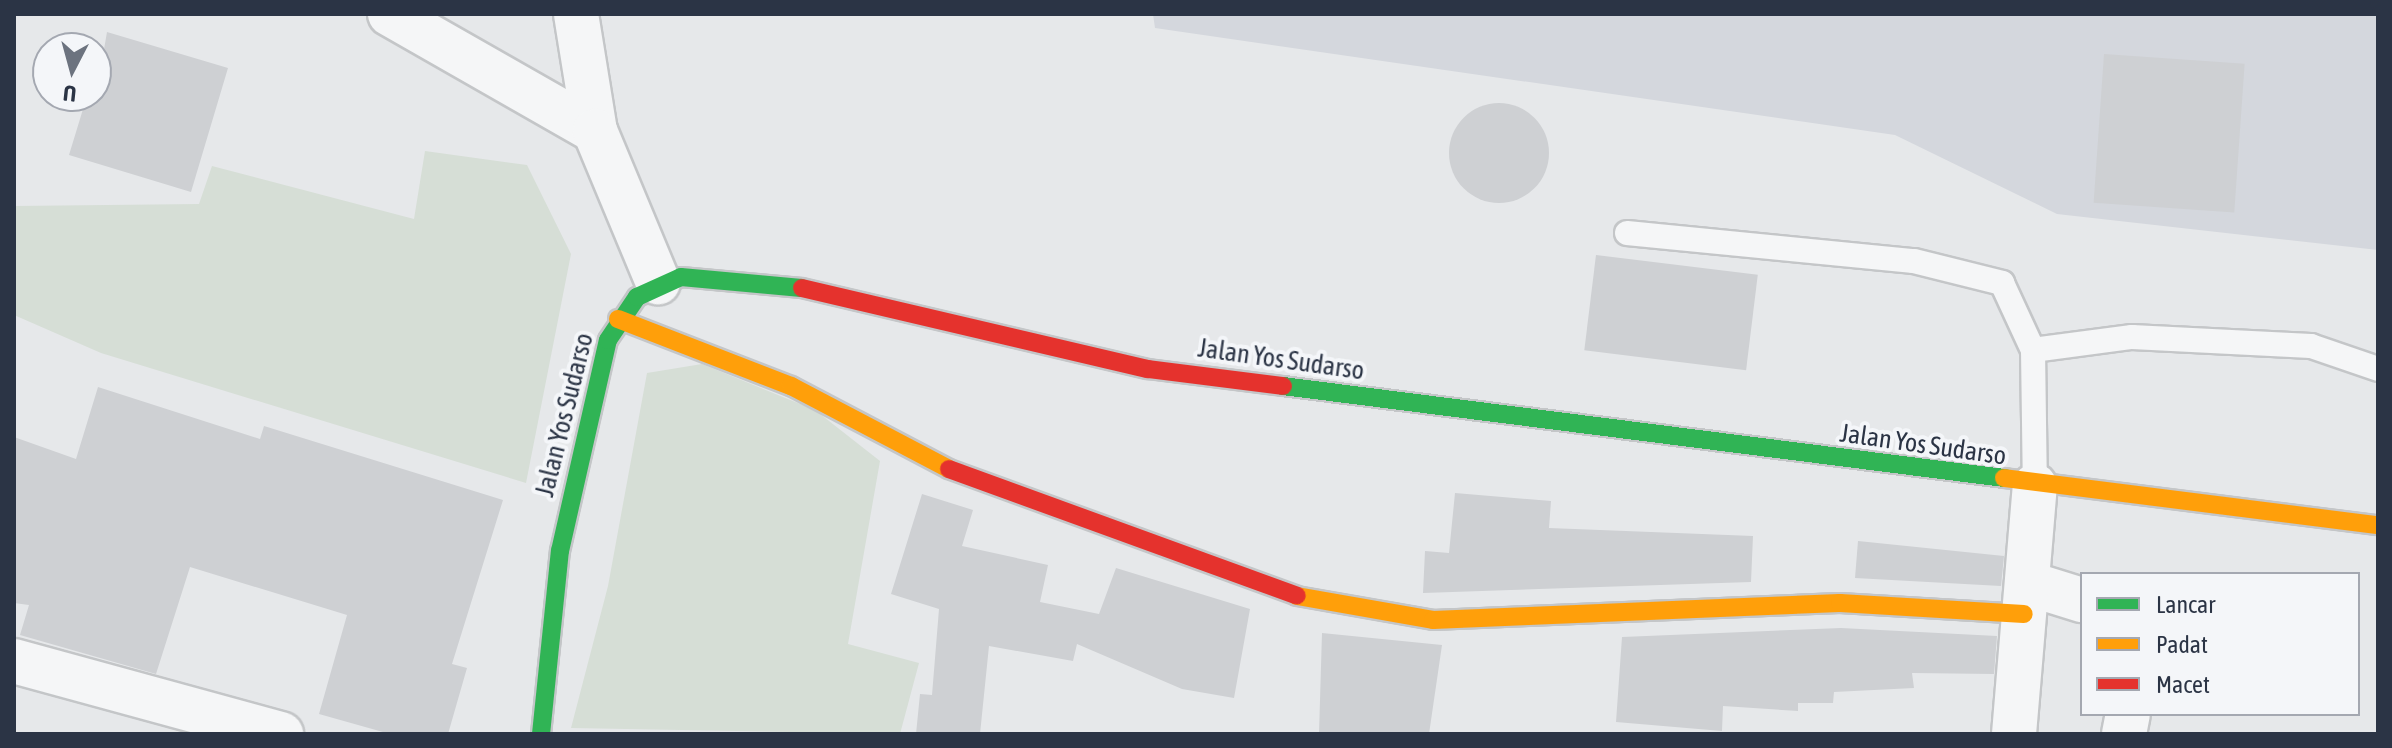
<!DOCTYPE html>
<style>
body{margin:0}
#map{position:relative;width:2392px;height:748px;overflow:hidden;background:#e6e8ea;font-family:"Asap Condensed",sans-serif}
div>[style]{position:absolute}
.built>*{inset:0;background:#d4d7dd}
.green>*{inset:0;background:#d6ded6}
.building>*{inset:0;background:#ced0d3;transform-origin:0 0}
.round{border-radius:50%}
.roads{filter:drop-shadow(2px 0 #c4c6c8) drop-shadow(-2px 0 #c4c6c8) drop-shadow(0 2px #c4c6c8) drop-shadow(0 -2px #c4c6c8)}
.lane>*{height:24px;margin:-12px;padding:0 12px;transform-origin:12px;border-radius:12px;background:#f5f6f7}
.street>*{height:44px;margin:-22px;padding:0 22px;transform-origin:22px;border-radius:22px;background:#f5f6f7}
.fast>*{height:18px;margin:-9px;padding:0 9px;transform-origin:9px;border-radius:9px;background:#30b455}
.slow>*{height:18px;margin:-9px;padding:0 9px;transform-origin:9px;border-radius:9px;background:#ff9f0a}
.jam>*{height:18px;margin:-9px;padding:0 9px;transform-origin:9px;border-radius:9px;background:#e5322d}
span{translate:-50% -50%;white-space:nowrap;text-align:center;line-height:1.15;-webkit-text-stroke:8px #f4f6f9;paint-order:stroke}
.street-label{font-size:26px;color:#2b3445}
.frame{position:absolute;inset:0;border:16px solid #2b3445;pointer-events:none}
.legend{position:absolute;left:2080px;top:572px;width:280px;height:144px;box-sizing:border-box;background:#f4f6f9;border:2px solid #a4a8b1;margin:0;padding:10px 14px;list-style:none;font-size:24px;color:#2b3445}
.legend li{display:flex;align-items:center;gap:16px;height:40px}
.legend b{width:40px;border:2px solid #a4a8b1}
.north{position:absolute;left:32px;top:32px;width:80px;height:80px;box-sizing:border-box;background:#f4f6f9;border:2px solid #a4a8b1;border-radius:50%;rotate:186deg;font-size:22px;font-weight:700;line-height:32px;text-align:center;color:#2b3445}
.north::after{content:'';display:block;margin:auto;width:28px;height:36px;background:#6c737f;clip-path:polygon(50% 0,100% 100%,50% 72%,0 100%)}
</style>
<div id="map">
<div class="built">
<i style="clip-path:polygon(1153px 14px,2378px 14px,2378px 250px,2057px 214px,1895px 135px,1155px 28px)"></i>
</div>
<div class="green">
<i style="clip-path:polygon(425px 151px,527px 165px,571px 254px,526px 483px,101px 353px,14px 315px,14px 206px,199px 204px,212px 166px,414px 219px)"></i>
<i style="clip-path:polygon(702px 364px,815px 410px,880px 461px,848px 644px,919px 663px,900px 734px,571px 728px,608px 586px,647px 373px)"></i>
</div>
<div class="building">
<i style="clip-path:polygon(107px 32px,228px 68px,191px 192px,69px 155px,87px 96px,96px 96px)"></i>
<i style="left:2104px;top:54px;width:141px;height:149px;rotate:4deg"></i>
<i class="round" style="left:1449px;top:103px;width:100px;height:100px"></i>
<i style="left:1596px;top:255px;width:163px;height:96px;rotate:7deg"></i>
<i style="clip-path:polygon(98px 387px,260px 439px,264px 426px,503px 500px,452px 664px,467px 668px,448px 734px,390px 734px,319px 714px,347px 615px,190px 567px,156px 674px,20px 635px,29px 605px,14px 603px,14px 437px,76px 459px)"></i>
<i style="clip-path:polygon(1455px 493px,1551px 501px,1549px 528px,1753px 536px,1751px 582px,1423px 593px,1425px 551px,1449px 553px)"></i>
<i style="clip-path:polygon(922px 494px,973px 510px,962px 546px,1048px 565px,1040px 602px,1099px 614px,1116px 568px,1250px 609px,1234px 698px,1182px 689px,1077px 644px,1073px 661px,989px 646px,980px 734px,916px 734px,920px 694px,932px 695px,939px 609px,891px 594px)"></i>
<i style="clip-path:polygon(1858px 541px,2004px 556px,2001px 586px,1855px 578px)"></i>
<i style="clip-path:polygon(1841px 628px,1997px 636px,1994px 674px,1912px 673px,1914px 688px,1834px 692px,1833px 703px,1798px 703px,1798px 711px,1723px 706px,1722px 731px,1616px 722px,1622px 637px)"></i>
<i style="clip-path:polygon(1322px 633px,1442px 645px,1429px 734px,1319px 734px)"></i>
</div>
<div class="roads">
<div class="lane">
<i style="left:1627px;top:233px;width:288px;rotate:5.6deg"></i>
<i style="left:1914px;top:261px;width:91px;rotate:14deg"></i>
<i style="left:2002px;top:283px;width:74px;rotate:65.2deg"></i>
<i style="left:2033px;top:350px;width:136px;rotate:89.2deg"></i>
<i style="left:2033px;top:350px;width:100px;rotate:-7.5deg"></i>
<i style="left:2132px;top:337px;width:179px;rotate:2.9deg"></i>
<i style="left:2311px;top:346px;width:71px;rotate:18.9deg"></i>
</div>
<div class="street">
<i style="left:390px;top:14px;width:236px;rotate:29.7deg"></i>
<i style="left:576px;top:14px;width:119px;rotate:80.8deg"></i>
<i style="left:595px;top:131px;width:164px;rotate:67.4deg"></i>
<i style="left:2027px;top:583px;width:58px;rotate:17.2deg"></i>
<i style="left:14px;top:661px;width:277px;rotate:15.3deg"></i>
<i style="left:2014px;top:734px;width:249px;rotate:-85.2deg"></i>
<i style="left:2124px;top:734px;width:20px;rotate:-79deg"></i>
</div>
<div class="fast">
<i style="left:1283px;top:386px;width:727px;rotate:7.27deg"></i>
<i style="left:541px;top:734px;width:184px;rotate:-84.1deg"></i>
<i style="left:560px;top:551px;width:216px;rotate:-77.2deg"></i>
<i style="left:608px;top:340px;width:52px;rotate:-56deg"></i>
<i style="left:637px;top:297px;width:48px;rotate:-24.4deg"></i>
<i style="left:681px;top:277px;width:121px;rotate:5.2deg"></i>
</div>
<div class="slow">
<i style="left:618px;top:319px;width:186px;rotate:21.2deg"></i>
<i style="left:791px;top:386px;width:178px;rotate:27.7deg"></i>
<i style="left:2004px;top:478px;width:377px;rotate:7.2deg"></i>
<i style="left:1297px;top:596px;width:138px;rotate:10deg"></i>
<i style="left:1433px;top:620px;width:407px;rotate:-2.4deg"></i>
<i style="left:1840px;top:603px;width:184px;rotate:3.4deg"></i>
</div>
<div class="jam">
<i style="left:802px;top:288px;width:355px;rotate:13.2deg"></i>
<i style="left:1148px;top:369px;width:136px;rotate:7.2deg"></i>
<i style="left:949px;top:469px;width:370px;rotate:20deg"></i>
</div>
</div>
<div class="street-label">
<span style="left:1281px;top:360px;rotate:8deg">Jalan Yos Sudarso</span>
<span style="left:565px;top:415px;rotate:-76deg">Jalan Yos Sudarso</span>
<span style="left:1923px;top:445px;rotate:8deg">Jalan Yos Sudarso</span>
</div>
<div class="frame"></div>
<ul class="legend">
<li><b style="height:10px;background:#30b455"></b>Lancar</li>
<li><b style="height:10px;background:#ff9f0a"></b>Padat</li>
<li><b style="height:10px;background:#e5322d"></b>Macet</li>
</ul>
<div class="north">U</div>
</div>
